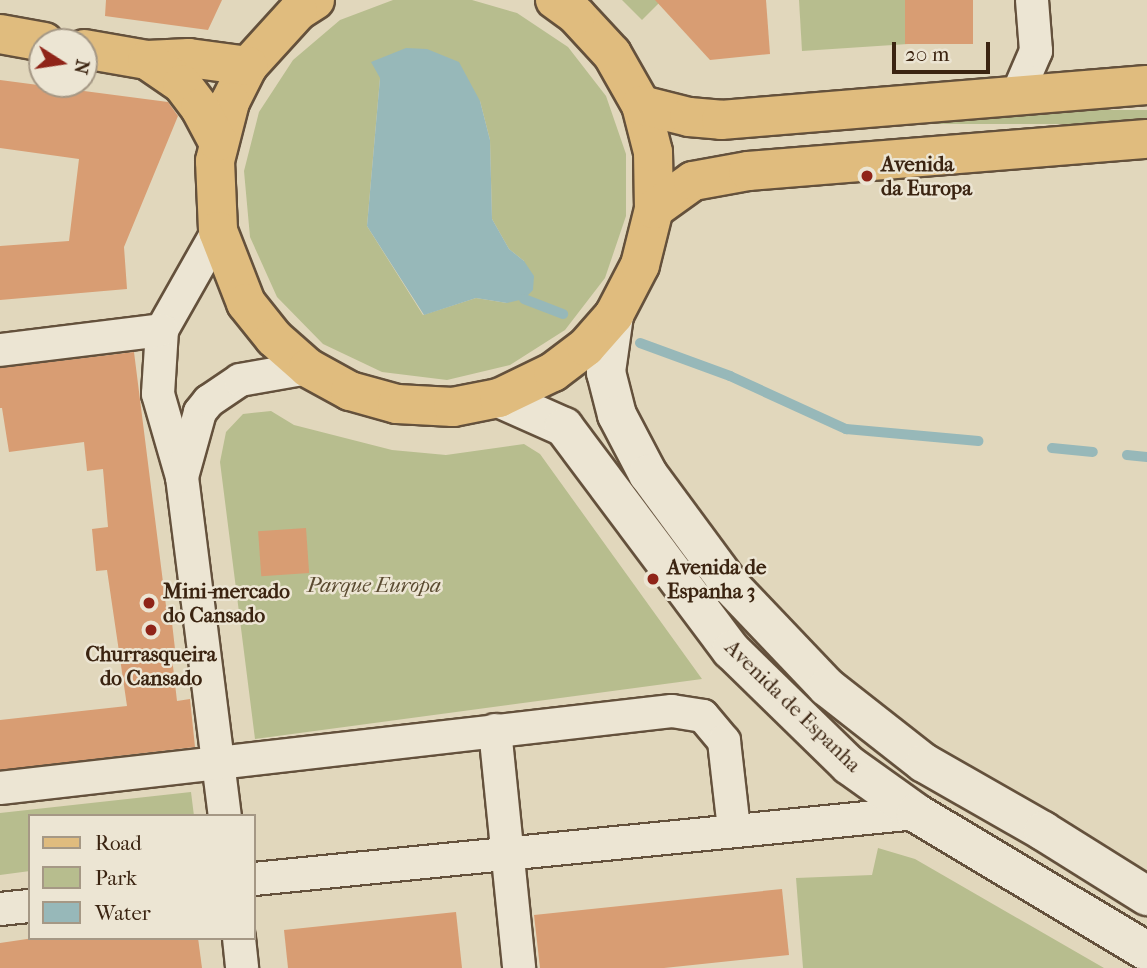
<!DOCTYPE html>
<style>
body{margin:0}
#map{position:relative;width:1147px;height:968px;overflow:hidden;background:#e1d7bc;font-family:"IM FELL French Canon",serif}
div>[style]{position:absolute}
.green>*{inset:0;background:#b7bd8e;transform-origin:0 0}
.water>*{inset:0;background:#97b8b9}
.stream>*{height:10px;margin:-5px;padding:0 5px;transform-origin:5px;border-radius:5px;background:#97b8b9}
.building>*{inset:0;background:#d89d73;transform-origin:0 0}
.roads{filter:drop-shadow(2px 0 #64513c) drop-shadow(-2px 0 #64513c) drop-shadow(0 2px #64513c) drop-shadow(0 -2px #64513c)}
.minor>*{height:32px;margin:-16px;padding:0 16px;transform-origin:16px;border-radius:16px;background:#ece5d3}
.secondary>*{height:38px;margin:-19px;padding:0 19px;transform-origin:19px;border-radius:19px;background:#ece5d3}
.primary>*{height:38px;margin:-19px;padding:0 19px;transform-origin:19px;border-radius:19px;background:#e0bc7e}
.dots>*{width:19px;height:19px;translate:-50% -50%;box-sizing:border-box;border:4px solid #ece5d3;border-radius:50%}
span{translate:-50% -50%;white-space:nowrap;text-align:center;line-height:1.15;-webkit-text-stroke:5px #ece5d3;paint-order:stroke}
.poi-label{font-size:21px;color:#3b2411;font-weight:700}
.left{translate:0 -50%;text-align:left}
.park-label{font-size:21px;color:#5a4a30;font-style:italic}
.street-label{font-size:21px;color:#3b2411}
.legend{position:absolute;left:28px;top:814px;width:228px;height:126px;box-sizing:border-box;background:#ece5d3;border:2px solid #a59885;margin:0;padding:9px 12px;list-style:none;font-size:21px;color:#3b2411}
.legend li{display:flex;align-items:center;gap:14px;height:35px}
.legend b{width:35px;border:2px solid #a59885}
.north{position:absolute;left:28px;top:28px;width:70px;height:70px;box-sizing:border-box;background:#ece5d3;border:2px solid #a59885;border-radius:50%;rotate:102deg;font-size:19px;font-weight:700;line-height:28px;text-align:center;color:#3b2411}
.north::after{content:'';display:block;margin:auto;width:24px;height:32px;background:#8f2418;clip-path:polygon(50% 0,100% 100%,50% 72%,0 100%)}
.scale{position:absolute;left:892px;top:42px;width:98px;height:32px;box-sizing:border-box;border:4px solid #3b2411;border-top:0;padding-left:9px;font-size:21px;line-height:24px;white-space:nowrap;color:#3b2411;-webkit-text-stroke:5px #ece5d3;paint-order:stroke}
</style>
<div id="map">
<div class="green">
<i style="clip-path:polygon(evenodd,393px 0,472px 0,517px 13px,568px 47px,606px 96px,626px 154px,626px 216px,605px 278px,565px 330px,510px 365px,447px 380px,382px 372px,323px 344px,277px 297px,250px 237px,244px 171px,259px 112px,293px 60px,340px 20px,393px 0,380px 78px,480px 101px,490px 140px,492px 219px,509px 249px,524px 261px,507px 303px,476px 298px,423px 315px,367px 226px,380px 78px)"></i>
<i style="clip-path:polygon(622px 0,662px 0,642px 20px)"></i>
<i style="clip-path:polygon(799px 0,905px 0,908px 44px,802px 51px)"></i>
<i style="left:1147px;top:110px;width:14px;height:349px;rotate:90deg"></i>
<i style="clip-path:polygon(271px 411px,294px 425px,392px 450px,446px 455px,524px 444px,540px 454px,702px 679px,255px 739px,220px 462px,226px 432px,243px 414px)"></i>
<i style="clip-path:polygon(191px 792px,194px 816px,30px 816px,30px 871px,0 875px,0 813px)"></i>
<i style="clip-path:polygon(878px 848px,915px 859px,1104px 968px,803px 968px,796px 878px,872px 875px)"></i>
</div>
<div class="water">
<i style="clip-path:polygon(406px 48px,427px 49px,459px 62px,480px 101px,490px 140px,492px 219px,509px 249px,524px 261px,534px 276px,533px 290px,524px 299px,507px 303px,476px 298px,424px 315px,367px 226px,380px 78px,371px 62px)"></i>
</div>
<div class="stream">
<i style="left:524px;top:299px;width:42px;rotate:21deg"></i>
<i style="left:640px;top:343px;width:96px;rotate:20.1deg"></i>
<i style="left:730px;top:376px;width:128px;rotate:24.6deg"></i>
<i style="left:846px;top:429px;width:133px;rotate:5.2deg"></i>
<i style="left:1052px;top:448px;width:41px;rotate:5.6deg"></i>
<i style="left:1127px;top:455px;width:20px;rotate:6deg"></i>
</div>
<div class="building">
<i style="clip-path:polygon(106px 0,222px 0,208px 30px,105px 16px)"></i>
<i style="clip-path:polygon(655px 0,766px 0,770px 54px,710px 60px)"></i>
<i style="left:905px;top:0;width:68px;height:44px"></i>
<i style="clip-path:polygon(0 80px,168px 102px,178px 116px,124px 247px,127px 289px,0 300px,0 246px,69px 241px,79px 159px,0 148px)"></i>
<i style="clip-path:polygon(134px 352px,166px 606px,170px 605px,175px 649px,171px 649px,177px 701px,190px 699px,195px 747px,0 770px,0 720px,127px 706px,107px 570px,96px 571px,92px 529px,108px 527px,103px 469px,87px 471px,84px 442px,9px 452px,2px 408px,0 408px,0 368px)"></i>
<i style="left:306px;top:528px;width:45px;height:48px;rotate:86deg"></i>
<i style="clip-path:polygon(782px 889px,789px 955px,664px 968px,540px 968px,534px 915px)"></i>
<i style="clip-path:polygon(456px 912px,462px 968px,288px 968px,284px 930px)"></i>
<i style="clip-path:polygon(34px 938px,198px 938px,202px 968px,0 968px,0 943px)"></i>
</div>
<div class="roads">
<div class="minor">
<i style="left:1017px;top:95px;width:48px;rotate:-66.6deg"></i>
<i style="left:1036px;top:51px;width:51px;rotate:-94.5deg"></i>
<i style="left:218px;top:231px;width:114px;rotate:119.5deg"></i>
<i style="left:162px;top:330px;width:64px;rotate:93.6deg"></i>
<i style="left:158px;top:394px;width:86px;rotate:73.9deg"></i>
<i style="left:182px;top:477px;width:342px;rotate:82.8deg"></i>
<i style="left:0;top:350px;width:163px;rotate:-7deg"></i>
<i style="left:182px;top:477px;width:67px;rotate:-74.5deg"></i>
<i style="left:200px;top:412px;width:14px;rotate:-51deg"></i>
<i style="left:209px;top:401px;width:37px;rotate:-34deg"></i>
<i style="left:240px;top:380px;width:69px;rotate:-10deg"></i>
<i style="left:495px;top:730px;width:239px;rotate:84.2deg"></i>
<i style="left:0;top:788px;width:676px;rotate:-6.54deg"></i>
<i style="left:672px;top:711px;width:31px;rotate:9deg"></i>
<i style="left:703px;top:716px;width:33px;rotate:50deg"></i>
<i style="left:724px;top:741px;width:89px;rotate:83.5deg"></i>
<i style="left:254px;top:879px;width:665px;rotate:-5.69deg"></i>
<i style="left:0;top:909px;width:30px;rotate:-6deg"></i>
<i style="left:239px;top:938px;width:30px;rotate:84deg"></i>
</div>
<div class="secondary">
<i style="left:614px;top:315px;width:58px;rotate:98deg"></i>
<i style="left:606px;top:372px;width:44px;rotate:75.7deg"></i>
<i style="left:617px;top:415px;width:67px;rotate:62.3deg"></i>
<i style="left:648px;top:474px;width:137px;rotate:53.6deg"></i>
<i style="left:729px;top:584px;width:142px;rotate:46.4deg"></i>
<i style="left:827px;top:687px;width:123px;rotate:38.1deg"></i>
<i style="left:924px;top:763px;width:137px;rotate:29.7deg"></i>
<i style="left:1043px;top:831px;width:123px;rotate:32deg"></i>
<i style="left:499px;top:398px;width:71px;rotate:24deg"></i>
<i style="left:564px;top:427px;width:279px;rotate:53.2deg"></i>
<i style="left:731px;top:650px;width:165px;rotate:44.3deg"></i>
<i style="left:849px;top:765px;width:82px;rotate:35.6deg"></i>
<i style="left:916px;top:813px;width:269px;rotate:30.9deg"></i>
</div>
<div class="primary">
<i style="left:315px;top:0;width:20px;rotate:147deg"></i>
<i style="left:298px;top:11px;width:74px;rotate:132.3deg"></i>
<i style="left:248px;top:66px;width:40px;rotate:116.6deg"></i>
<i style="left:230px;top:102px;width:61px;rotate:104.3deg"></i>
<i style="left:215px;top:161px;width:70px;rotate:87.5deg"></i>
<i style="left:218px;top:231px;width:77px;rotate:68.7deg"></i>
<i style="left:246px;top:303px;width:45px;rotate:51.3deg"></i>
<i style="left:274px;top:338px;width:45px;rotate:41.4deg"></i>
<i style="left:308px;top:368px;width:48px;rotate:28.7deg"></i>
<i style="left:350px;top:391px;width:49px;rotate:15.5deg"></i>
<i style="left:397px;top:404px;width:56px;rotate:3.1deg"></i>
<i style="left:453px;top:407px;width:47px;rotate:-11.1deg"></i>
<i style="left:499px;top:398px;width:60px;rotate:-25.7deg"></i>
<i style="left:553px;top:372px;width:41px;rotate:-37.1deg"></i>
<i style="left:586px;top:347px;width:43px;rotate:-48.8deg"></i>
<i style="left:614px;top:315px;width:56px;rotate:-62.5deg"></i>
<i style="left:640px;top:265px;width:58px;rotate:-76deg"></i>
<i style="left:654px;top:209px;width:57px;rotate:-91deg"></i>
<i style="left:653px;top:152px;width:49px;rotate:-104.3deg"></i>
<i style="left:641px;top:105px;width:59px;rotate:-119.6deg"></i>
<i style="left:612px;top:54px;width:53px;rotate:-132.7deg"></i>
<i style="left:576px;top:15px;width:26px;rotate:-144deg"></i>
<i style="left:0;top:34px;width:45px;rotate:10.3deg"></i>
<i style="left:84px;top:49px;width:64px;rotate:9.9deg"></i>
<i style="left:147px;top:60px;width:42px;rotate:-2.7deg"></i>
<i style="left:189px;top:58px;width:60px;rotate:7.7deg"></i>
<i style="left:147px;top:60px;width:42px;rotate:34.4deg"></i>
<i style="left:182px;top:84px;width:30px;rotate:53deg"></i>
<i style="left:200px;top:108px;width:38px;rotate:62deg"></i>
<i style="left:641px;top:105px;width:49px;rotate:14deg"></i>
<i style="left:689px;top:117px;width:32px;rotate:5deg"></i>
<i style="left:721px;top:120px;width:427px;rotate:-4.7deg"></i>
<i style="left:654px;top:209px;width:48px;rotate:-35.7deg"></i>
<i style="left:693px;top:181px;width:56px;rotate:-10.3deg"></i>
<i style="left:748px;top:171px;width:400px;rotate:-4.6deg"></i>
</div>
</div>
<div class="dots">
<i style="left:867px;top:176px;background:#8f2418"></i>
<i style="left:653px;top:579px;background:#8f2418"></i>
<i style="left:149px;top:603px;background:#8f2418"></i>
<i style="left:151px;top:630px;background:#8f2418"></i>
</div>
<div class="poi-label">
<span class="left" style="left:881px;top:176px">Avenida<br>da Europa</span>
<span class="left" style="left:667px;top:579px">Avenida de<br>Espanha 3</span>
<span class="left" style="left:163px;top:603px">Mini-mercado<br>do Cansado</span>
<span style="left:151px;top:666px">Churrasqueira<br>do Cansado</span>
</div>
<div class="park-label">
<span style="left:374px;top:585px">Parque Europa</span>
</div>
<div class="street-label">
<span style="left:793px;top:706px;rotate:44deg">Avenida de Espanha</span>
</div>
<ul class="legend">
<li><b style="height:9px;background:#e0bc7e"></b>Road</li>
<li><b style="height:19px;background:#b7bd8e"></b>Park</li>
<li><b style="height:19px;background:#97b8b9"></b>Water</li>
</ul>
<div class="north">N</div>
<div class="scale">20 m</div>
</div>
